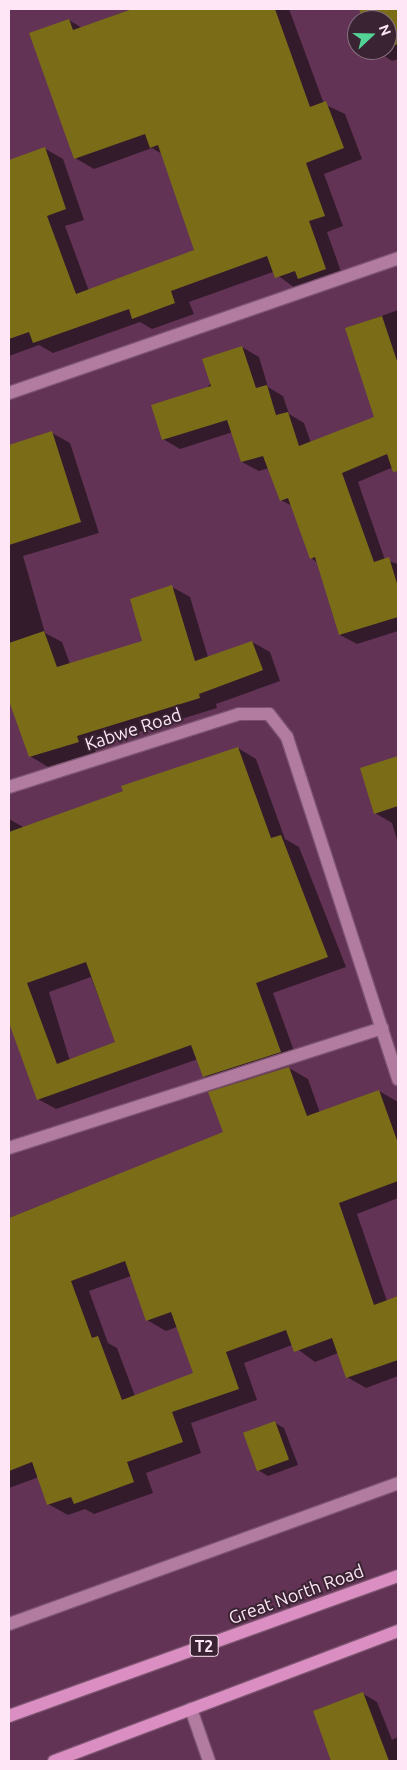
<!DOCTYPE html>
<style>
body{margin:0}
#map{position:relative;width:407px;height:1770px;overflow:hidden;background:#623354;font-family:Ubuntu,sans-serif}
div>[style]{position:absolute}
.shadow>*{inset:0;background:#0007}
.building>*{inset:0;background:#7b6d18;transform-origin:0 0}
.roads{filter:drop-shadow(1px 0 #7a526e) drop-shadow(-1px 0 #7a526e) drop-shadow(0 1px #7a526e) drop-shadow(0 -1px #7a526e)}
.minor>*{height:12px;margin:-6px;padding:0 6px;transform-origin:6px;border-radius:6px;background:#b27ca0}
.major>*{height:12px;margin:-6px;padding:0 6px;transform-origin:6px;border-radius:6px;background:#da8ec2}
span{translate:-50% -50%;white-space:nowrap;text-align:center;line-height:1.15;-webkit-text-stroke:4px #3a2433;paint-order:stroke}
.shield-label span{padding:1px 4px;background:#3a2433;border:1px solid;border-radius:4px;-webkit-text-stroke-width:0}
.shield-label{font-size:16px;color:#fee6f6;font-weight:700}
.street-label{font-size:18px;color:#fee6f6}
.frame{position:absolute;inset:0;border:10px solid #fee6f6;pointer-events:none}
.north{position:absolute;left:347px;top:10px;width:50px;height:50px;box-sizing:border-box;background:#3a2433;border:1px solid #887281;border-radius:50%;rotate:69deg;font-size:14px;font-weight:700;line-height:20px;text-align:center;color:#fee6f6}
.north::after{content:'';display:block;margin:auto;width:18px;height:22px;background:#53d396;clip-path:polygon(50% 0,100% 100%,50% 72%,0 100%)}
</style>
<div id="map">
<div class="shadow">
<i style="clip-path:polygon(131px 9px,289px 9px,324px 104px,345px 114px,362px 159px,324px 174px,343px 226px,327px 232px,344px 280px,295px 288px,273px 272px,189px 302px,194px 314px,152px 329px,140px 322px,53px 353px,39px 345px,9px 356px,9px 161px,44px 148px,63px 159px,84px 220px,65px 226px,89px 291px,196px 251px,162px 154px,152px 148px,94px 169px,75px 158px,69px 20px,82px 28px)"></i>
<i style="clip-path:polygon(360px 9px,398px 9px,398px 59px,392px 61px,375px 50px,387px 50px,387px 20px,364px 20px)"></i>
<i style="clip-path:polygon(398px 310px,398px 465px,358px 482px,385px 560px,398px 564px,398px 631px,357px 644px,340px 635px,318px 563px,311px 558px,292px 506px,281px 500px,269px 468px,259px 471px,242px 462px,233px 432px,180px 449px,163px 439px,242px 347px,259px 357px,268px 387px,283px 396px,289px 414px,304px 423px,311px 443px,376px 418px,346px 329px)"></i>
<i style="clip-path:polygon(52px 433px,70px 443px,99px 533px,23px 556px,45px 633px,62px 642px,70px 664px,144px 642px,172px 587px,190px 597px,208px 657px,252px 642px,270px 652px,280px 681px,216px 704px,217px 708px,94px 746px,96px 753px,48px 767px,30px 756px,9px 697px,9px 453px)"></i>
<i style="clip-path:polygon(evenodd,238px 748px,256px 759px,285px 839px,299px 847px,346px 967px,273px 993px,298px 1062px,222px 1087px,204px 1076px,198px 1059px,56px 1109px,38px 1099px,9px 1016px,9px 819px,25px 828px,238px 748px,91px 977px,116px 1043px,70px 1061px,49px 992px,91px 977px)"></i>
<i style="clip-path:polygon(398px 757px,398px 843px,392px 823px,375px 813px,361px 769px)"></i>
<i style="clip-path:polygon(evenodd,289px 1068px,308px 1079px,320px 1113px,379px 1091px,398px 1102px,398px 1198px,357px 1214px,387px 1301px,398px 1298px,398px 1376px,366px 1388px,347px 1377px,338px 1353px,315px 1362px,292px 1345px,244px 1363px,257px 1400px,191px 1423px,201px 1453px,146px 1473px,153px 1493px,94px 1514px,85px 1509px,68px 1515px,48px 1504px,39px 1477px,9px 1488px,9px 1218px,224px 1133px,289px 1068px,131px 1276px,147px 1320px,166px 1331px,177px 1327px,194px 1374px,135px 1396px,117px 1348px,108px 1343px,89px 1291px,131px 1276px)"></i>
<i style="clip-path:polygon(275px 1423px,284px 1428px,298px 1465px,268px 1476px,258px 1470px)"></i>
<i style="clip-path:polygon(362px 1693px,377px 1702px,392px 1740px,398px 1737px,398px 1761px,335px 1761px,314px 1712px)"></i>
</div>
<div class="building">
<i style="clip-path:polygon(132px 9px,275px 9px,310px 107px,326px 101px,344px 148px,306px 163px,325px 216px,309px 221px,326px 269px,298px 279px,295px 271px,275px 278px,267px 256px,171px 291px,175px 303px,132px 319px,129px 309px,33px 343px,29px 332px,9px 339px,9px 160px,45px 147px,66px 209px,47px 216px,76px 294px,194px 250px,158px 145px,150px 148px,145px 134px,74px 159px,29px 33px,69px 19px,73px 30px)"></i>
<i style="clip-path:polygon(359px 9px,398px 9px,398px 44px,387px 48px,387px 20px,363px 20px)"></i>
<i style="clip-path:polygon(382px 316px,398px 364px,398px 471px,393px 472px,387px 454px,342px 473px,374px 562px,389px 557px,398px 587px,398px 617px,339px 635px,315px 557px,310px 559px,288px 498px,280px 501px,263px 456px,241px 462px,227px 420px,162px 440px,151px 405px,211px 386px,202px 359px,242px 346px,256px 388px,267px 385px,276px 415px,288px 412px,299px 446px,374px 417px,345px 328px)"></i>
<i style="clip-path:polygon(52px 431px,81px 522px,9px 545px,9px 445px)"></i>
<i style="clip-path:polygon(172px 585px,195px 661px,252px 641px,263px 670px,199px 694px,200px 698px,77px 736px,79px 742px,29px 757px,9px 701px,9px 643px,44px 631px,57px 667px,142px 641px,130px 599px)"></i>
<i style="clip-path:polygon(evenodd,238px 747px,271px 838px,281px 835px,328px 957px,256px 983px,281px 1052px,203px 1077px,191px 1045px,37px 1100px,9px 1023px,9px 832px,123px 791px,121px 786px,238px 747px,86px 962px,115px 1042px,57px 1064px,27px 983px,86px 962px)"></i>
<i style="clip-path:polygon(398px 756px,398px 806px,374px 814px,360px 768px)"></i>
<i style="clip-path:polygon(evenodd,289px 1067px,307px 1116px,379px 1090px,398px 1143px,398px 1181px,339px 1203px,374px 1305px,398px 1296px,398px 1360px,346px 1378px,332px 1338px,294px 1352px,286px 1330px,226px 1352px,239px 1389px,172px 1412px,183px 1442px,127px 1462px,134px 1482px,74px 1504px,71px 1497px,47px 1505px,32px 1462px,9px 1471px,9px 1218px,223px 1132px,208px 1092px,289px 1067px,125px 1261px,146px 1321px,171px 1312px,193px 1373px,122px 1400px,98px 1336px,92px 1338px,71px 1281px,125px 1261px)"></i>
<i style="left:275px;top:1421px;width:41px;height:34px;rotate:70deg"></i>
<i style="clip-path:polygon(363px 1692px,389px 1761px,331px 1761px,313px 1711px)"></i>
</div>
<div class="roads">
<div class="minor">
<i style="left:9px;top:393px;width:412px;rotate:-19.1deg"></i>
<i style="left:9px;top:787px;width:241px;rotate:-17.6deg"></i>
<i style="left:239px;top:714px;width:30px"></i>
<i style="left:269px;top:714px;width:29px;rotate:52deg"></i>
<i style="left:287px;top:737px;width:360px;rotate:72deg"></i>
<i style="left:9px;top:1148px;width:392px;rotate:-17.8deg"></i>
<i style="left:9px;top:1624px;width:414px;rotate:-19.9deg"></i>
<i style="left:191px;top:1709px;width:55px;rotate:70.9deg"></i>
</div>
<div class="major">
<i style="left:9px;top:1716px;width:413px;rotate:-19.8deg"></i>
<i style="left:54px;top:1761px;width:368px;rotate:-20.7deg"></i>
</div>
</div>
<div class="shield-label">
<span style="left:204px;top:1646px">T2</span>
</div>
<div class="street-label">
<span style="left:133px;top:729px;rotate:-18deg">Kabwe Road</span>
<span style="left:296px;top:1594px;rotate:-20deg">Great North Road</span>
</div>
<div class="frame"></div>
<div class="north">N</div>
</div>
